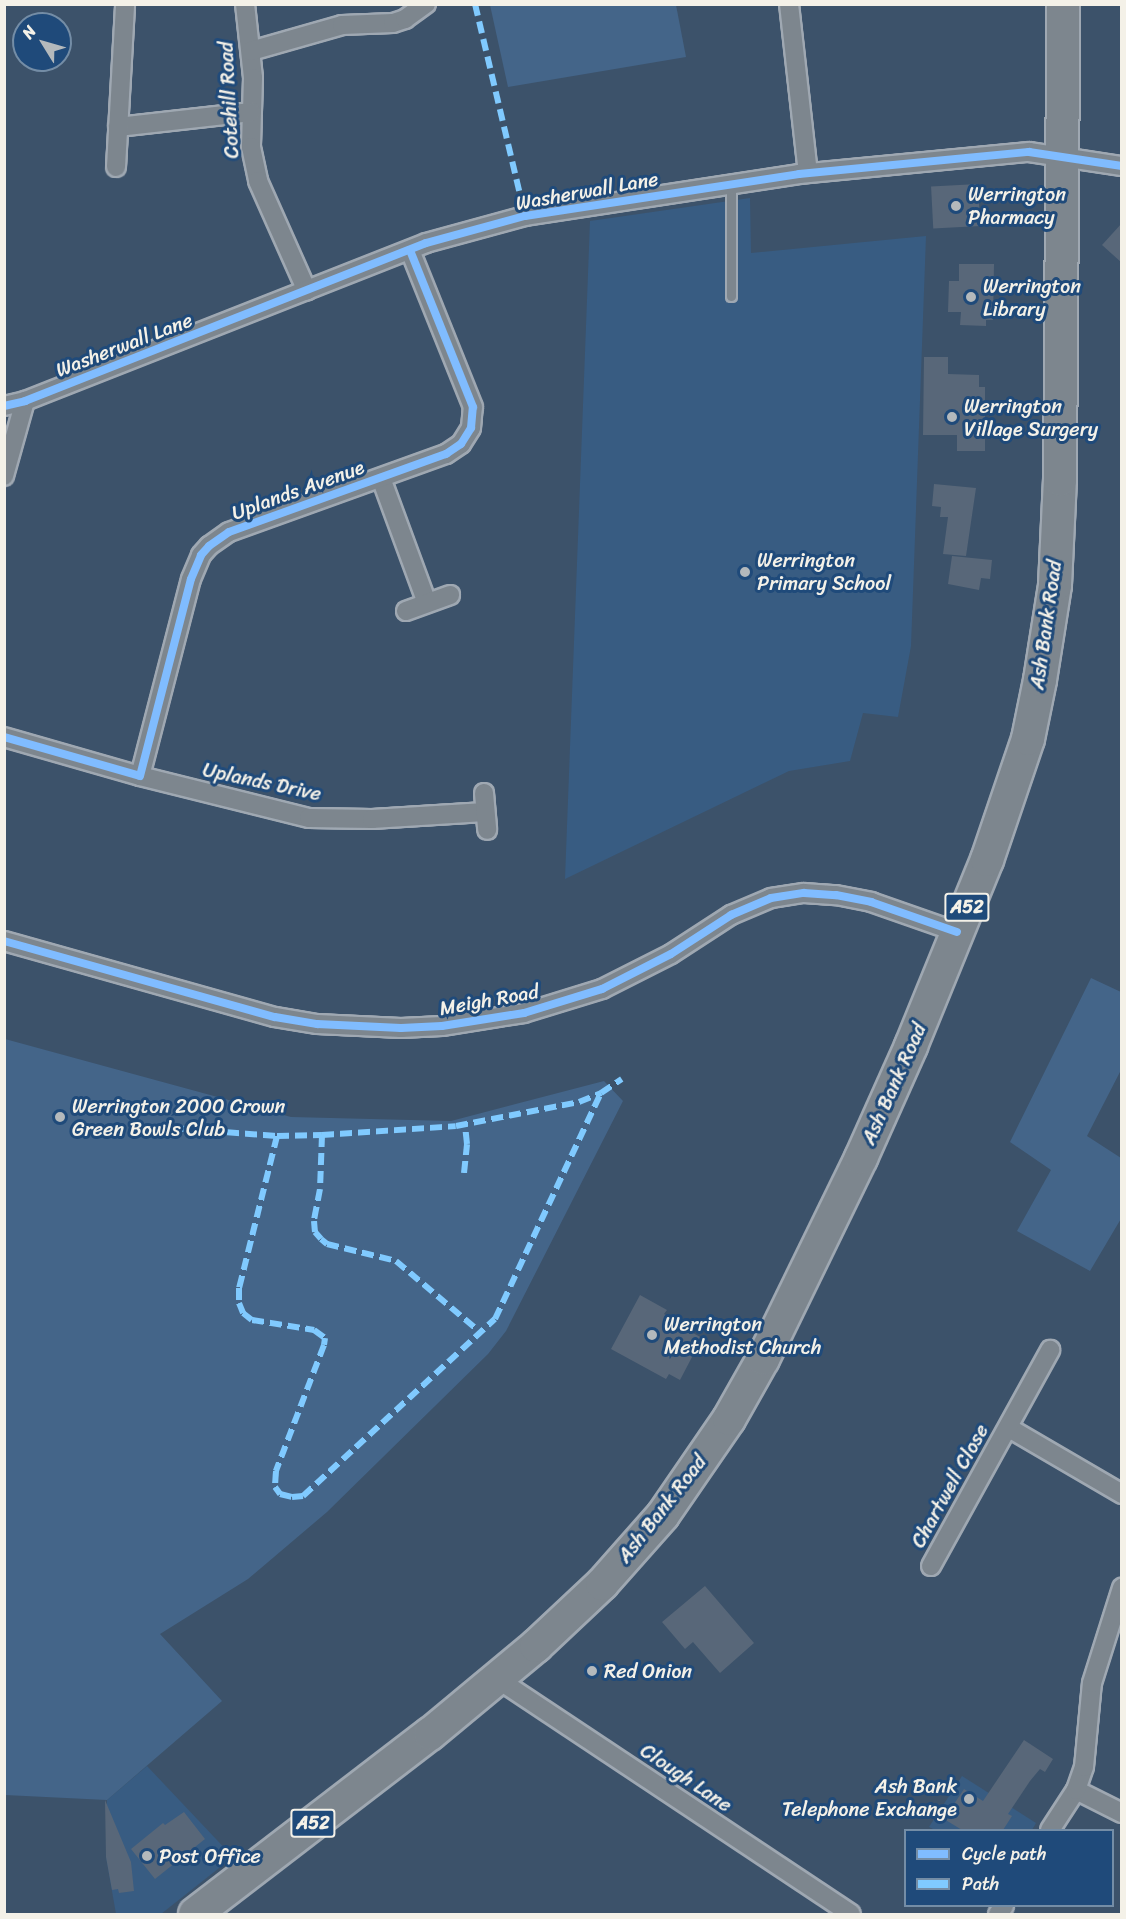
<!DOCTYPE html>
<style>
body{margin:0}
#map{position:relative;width:1126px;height:1919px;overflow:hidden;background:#3c526a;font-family:Sriracha,sans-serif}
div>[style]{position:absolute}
.built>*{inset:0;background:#385c82}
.green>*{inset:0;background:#446589}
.building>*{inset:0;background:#586779;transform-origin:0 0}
.roads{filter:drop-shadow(2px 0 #9fa8b2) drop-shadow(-2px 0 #9fa8b2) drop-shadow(0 2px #9fa8b2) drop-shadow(0 -2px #9fa8b2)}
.lane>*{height:9px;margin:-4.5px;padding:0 4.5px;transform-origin:4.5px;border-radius:4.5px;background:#7d868e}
.street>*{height:18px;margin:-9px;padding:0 9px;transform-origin:9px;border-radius:9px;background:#7d868e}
.highway>*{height:32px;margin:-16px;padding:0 16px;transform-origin:16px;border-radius:16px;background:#7d868e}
.quiet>*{height:6px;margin-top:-3px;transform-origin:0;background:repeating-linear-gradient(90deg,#80caff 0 12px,transparent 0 18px)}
.cycleway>*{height:8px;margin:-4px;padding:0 4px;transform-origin:4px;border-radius:4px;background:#80bcff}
.dots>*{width:16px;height:16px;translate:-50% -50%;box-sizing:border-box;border:3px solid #1f4a7a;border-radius:50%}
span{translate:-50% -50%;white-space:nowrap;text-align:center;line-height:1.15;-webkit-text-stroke:6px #1f4a7a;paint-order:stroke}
.shield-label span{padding:2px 4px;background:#1f4a7a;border:2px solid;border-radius:4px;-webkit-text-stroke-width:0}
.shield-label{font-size:18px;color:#f4f1e8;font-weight:700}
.street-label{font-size:20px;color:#f4f1e8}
.poi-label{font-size:20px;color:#f4f1e8}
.left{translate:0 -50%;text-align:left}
.right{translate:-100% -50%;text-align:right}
.frame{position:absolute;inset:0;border:6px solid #f4f1e8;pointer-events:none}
.legend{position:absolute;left:904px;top:1829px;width:210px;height:78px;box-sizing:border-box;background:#1f4a7a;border:2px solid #748da6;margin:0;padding:8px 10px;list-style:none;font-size:18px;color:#f4f1e8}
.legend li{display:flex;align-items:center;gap:12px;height:30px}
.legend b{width:30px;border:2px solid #748da6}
.north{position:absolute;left:12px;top:12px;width:60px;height:60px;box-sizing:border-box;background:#1f4a7a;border:2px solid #748da6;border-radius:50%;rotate:307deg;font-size:16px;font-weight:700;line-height:24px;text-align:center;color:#f4f1e8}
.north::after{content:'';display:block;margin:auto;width:21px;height:27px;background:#b4b9bc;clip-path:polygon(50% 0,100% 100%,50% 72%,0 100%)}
</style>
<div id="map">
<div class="built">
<i style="clip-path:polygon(750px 198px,751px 253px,926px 236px,911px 646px,898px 717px,863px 713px,850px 761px,789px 771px,565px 879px,590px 221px)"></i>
<i style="clip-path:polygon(147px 1766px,233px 1857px,161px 1914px,116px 1914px,106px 1857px,107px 1800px)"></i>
<i style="clip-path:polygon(962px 1776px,1036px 1823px,1032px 1830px,935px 1830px,929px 1827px)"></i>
</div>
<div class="green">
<i style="clip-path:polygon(490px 5px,676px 5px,686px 57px,508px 87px)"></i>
<i style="clip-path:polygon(1091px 978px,1121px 992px,1121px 1070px,1087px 1136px,1121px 1158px,1122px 1217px,1090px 1271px,1017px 1231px,1051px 1170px,1010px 1142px)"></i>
<i style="clip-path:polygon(5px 1039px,291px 1117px,451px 1121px,604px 1081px,623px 1101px,506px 1331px,488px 1354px,327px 1512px,248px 1579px,160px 1634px,222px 1701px,107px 1800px,5px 1795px)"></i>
</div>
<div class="building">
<i style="left:978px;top:184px;width:42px;height:47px;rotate:87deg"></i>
<i style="clip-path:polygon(1122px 223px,1122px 263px,1102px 245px)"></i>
<i style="clip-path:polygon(959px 264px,994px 264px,993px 320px,986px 320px,986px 326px,960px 325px,961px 312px,948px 312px,949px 281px,959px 281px)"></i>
<i style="clip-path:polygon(924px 357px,948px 357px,948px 374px,979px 375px,979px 387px,985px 387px,985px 451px,957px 451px,957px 435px,923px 435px)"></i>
<i style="clip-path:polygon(934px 484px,976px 488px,966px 556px,943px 554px,948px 517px,940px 517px,941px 507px,932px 506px)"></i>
<i style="clip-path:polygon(952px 556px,992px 560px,990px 579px,981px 578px,979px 590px,948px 584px)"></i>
<i style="clip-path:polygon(640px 1295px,667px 1310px,664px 1314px,679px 1322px,677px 1324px,702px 1338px,680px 1380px,669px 1374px,666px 1379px,611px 1349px)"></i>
<i style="clip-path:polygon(705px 1586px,754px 1643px,720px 1673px,693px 1642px,685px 1649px,662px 1622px)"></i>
<i style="clip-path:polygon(1024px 1740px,1053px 1759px,1045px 1772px,1040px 1769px,1030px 1781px,1008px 1814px,1012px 1816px,1003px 1830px,962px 1830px,944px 1819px,964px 1789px,983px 1801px)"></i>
<i style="clip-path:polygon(105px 1800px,131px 1862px,134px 1891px,119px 1893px,118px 1889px,112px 1890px,106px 1857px)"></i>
<i style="clip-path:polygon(184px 1812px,205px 1839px,155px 1879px,131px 1849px,163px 1823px,165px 1825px)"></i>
</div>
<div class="roads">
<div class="lane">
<i style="left:731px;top:296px;width:112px;rotate:-90deg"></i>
</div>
<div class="street">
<i style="left:245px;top:4px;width:74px;rotate:83.8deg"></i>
<i style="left:253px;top:78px;width:69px;rotate:91.7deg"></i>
<i style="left:251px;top:147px;width:35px;rotate:78deg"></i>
<i style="left:258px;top:181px;width:120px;rotate:66deg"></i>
<i style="left:789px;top:4px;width:170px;rotate:83.6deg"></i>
<i style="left:251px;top:51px;width:95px;rotate:-15.9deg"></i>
<i style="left:342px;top:25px;width:51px;rotate:-2.2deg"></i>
<i style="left:393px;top:23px;width:13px;rotate:-18deg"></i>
<i style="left:405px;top:19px;width:26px;rotate:-36deg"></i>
<i style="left:118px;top:127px;width:134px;rotate:-6.4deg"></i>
<i style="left:116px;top:167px;width:163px;rotate:-86.8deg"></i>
<i style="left:4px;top:406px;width:22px;rotate:-13deg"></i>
<i style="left:25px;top:401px;width:431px;rotate:-21.5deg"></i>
<i style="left:426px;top:243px;width:103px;rotate:-15.3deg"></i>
<i style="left:525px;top:216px;width:277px;rotate:-8.7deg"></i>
<i style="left:799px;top:174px;width:231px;rotate:-5.5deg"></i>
<i style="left:1029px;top:152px;width:94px;rotate:8.6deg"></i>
<i style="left:4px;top:476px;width:78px;rotate:-74.4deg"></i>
<i style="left:381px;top:478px;width:133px;rotate:69.8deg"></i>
<i style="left:406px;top:611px;width:47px;rotate:-20deg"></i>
<i style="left:4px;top:737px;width:141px;rotate:16deg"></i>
<i style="left:140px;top:776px;width:203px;rotate:-75.5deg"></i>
<i style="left:191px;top:579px;width:26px;rotate:-67deg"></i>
<i style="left:201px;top:555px;width:12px;rotate:-48deg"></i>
<i style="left:209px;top:546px;width:24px;rotate:-35deg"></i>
<i style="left:229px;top:532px;width:231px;rotate:-19.8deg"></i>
<i style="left:446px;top:454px;width:18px;rotate:-34deg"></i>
<i style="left:461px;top:444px;width:19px;rotate:-58deg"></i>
<i style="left:471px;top:428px;width:21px;rotate:-85deg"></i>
<i style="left:473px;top:407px;width:169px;rotate:-111.9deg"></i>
<i style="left:140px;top:776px;width:174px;rotate:14deg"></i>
<i style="left:309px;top:818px;width:63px;rotate:0.9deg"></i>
<i style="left:372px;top:819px;width:113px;rotate:-3.5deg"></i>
<i style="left:484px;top:793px;width:37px;rotate:85deg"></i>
<i style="left:4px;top:941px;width:281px;rotate:15.7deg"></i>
<i style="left:275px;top:1017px;width:43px;rotate:9.5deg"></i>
<i style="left:317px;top:1024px;width:84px;rotate:2.7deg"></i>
<i style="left:401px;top:1028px;width:41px;rotate:-2.8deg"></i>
<i style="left:442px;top:1026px;width:83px;rotate:-9deg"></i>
<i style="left:524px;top:1013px;width:82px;rotate:-17.1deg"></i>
<i style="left:602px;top:989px;width:77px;rotate:-26.9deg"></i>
<i style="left:671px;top:954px;width:72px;rotate:-33deg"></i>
<i style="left:731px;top:915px;width:43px;rotate:-23deg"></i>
<i style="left:771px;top:898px;width:33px;rotate:-9deg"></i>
<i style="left:804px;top:893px;width:32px;rotate:4deg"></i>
<i style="left:836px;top:895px;width:36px;rotate:11deg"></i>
<i style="left:871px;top:902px;width:91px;rotate:19.2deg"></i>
<i style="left:1009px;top:1428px;width:131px;rotate:30.3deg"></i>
<i style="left:931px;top:1566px;width:247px;rotate:-61.1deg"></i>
<i style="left:496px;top:1678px;width:426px;rotate:33.6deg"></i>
<i style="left:1076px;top:1790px;width:51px;rotate:26.6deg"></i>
<i style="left:1050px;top:1830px;width:48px;rotate:-57deg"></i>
<i style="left:1076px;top:1790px;width:24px;rotate:-71deg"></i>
<i style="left:1084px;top:1767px;width:84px;rotate:-84.6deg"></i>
<i style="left:1092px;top:1683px;width:100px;rotate:-72.5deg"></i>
<i style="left:998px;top:1914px;width:10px;rotate:-53deg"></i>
</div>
<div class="highway">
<i style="left:195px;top:1914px;width:296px;rotate:-37.5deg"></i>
<i style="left:430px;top:1734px;width:138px;rotate:-39.7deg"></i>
<i style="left:536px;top:1646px;width:91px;rotate:-43.2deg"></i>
<i style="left:602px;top:1584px;width:92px;rotate:-48.5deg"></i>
<i style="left:663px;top:1515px;width:116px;rotate:-55.5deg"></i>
<i style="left:729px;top:1419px;width:69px;rotate:-60.5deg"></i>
<i style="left:763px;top:1359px;width:224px;rotate:-64deg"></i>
<i style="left:861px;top:1158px;width:123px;rotate:-65.9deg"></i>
<i style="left:911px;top:1046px;width:201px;rotate:-67.8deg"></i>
<i style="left:987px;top:860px;width:128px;rotate:-71.3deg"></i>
<i style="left:1028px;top:739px;width:60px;rotate:-78.5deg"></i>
<i style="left:1040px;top:680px;width:96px;rotate:-81deg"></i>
<i style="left:1055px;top:585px;width:105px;rotate:-87.3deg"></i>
<i style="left:1060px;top:480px;width:476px;rotate:-89.6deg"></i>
</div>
</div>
<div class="quiet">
<i style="left:475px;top:4px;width:218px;rotate:76.7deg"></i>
<i style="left:173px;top:1128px;width:104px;rotate:4.4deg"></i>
<i style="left:277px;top:1136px;width:45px;rotate:-1.3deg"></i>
<i style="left:322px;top:1135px;width:134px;rotate:-3.8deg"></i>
<i style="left:456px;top:1126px;width:125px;rotate:-11deg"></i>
<i style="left:579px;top:1102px;width:24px;rotate:-22deg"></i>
<i style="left:601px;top:1093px;width:25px;rotate:-34deg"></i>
<i style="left:322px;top:1135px;width:54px;rotate:92.1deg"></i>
<i style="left:320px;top:1189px;width:33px;rotate:101deg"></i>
<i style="left:314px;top:1221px;width:11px;rotate:85deg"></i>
<i style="left:315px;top:1232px;width:9px;rotate:49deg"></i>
<i style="left:321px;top:1239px;width:8px;rotate:40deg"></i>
<i style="left:327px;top:1244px;width:71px;rotate:13.8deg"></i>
<i style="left:396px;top:1261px;width:110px;rotate:40.2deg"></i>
<i style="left:277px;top:1136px;width:157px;rotate:104deg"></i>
<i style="left:239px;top:1288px;width:15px;rotate:90deg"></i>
<i style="left:239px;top:1303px;width:11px;rotate:68deg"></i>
<i style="left:243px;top:1313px;width:11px;rotate:38deg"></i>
<i style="left:252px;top:1320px;width:63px;rotate:9.2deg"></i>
<i style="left:314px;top:1330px;width:14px;rotate:36deg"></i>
<i style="left:325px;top:1338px;width:7px;rotate:98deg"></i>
<i style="left:324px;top:1345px;width:135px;rotate:110.9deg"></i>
<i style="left:276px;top:1471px;width:16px;rotate:94deg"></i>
<i style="left:275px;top:1487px;width:9px;rotate:54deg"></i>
<i style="left:280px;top:1494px;width:12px;rotate:14deg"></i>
<i style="left:292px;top:1497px;width:11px;rotate:-5deg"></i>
<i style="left:303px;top:1496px;width:261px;rotate:-42.7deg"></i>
<i style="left:495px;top:1319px;width:250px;rotate:-64.9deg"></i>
<i style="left:464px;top:1173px;width:29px;rotate:-84deg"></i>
<i style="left:467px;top:1144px;width:20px;rotate:-96deg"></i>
</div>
<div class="cycleway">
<i style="left:4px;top:406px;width:22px;rotate:-13deg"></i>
<i style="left:25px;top:401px;width:431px;rotate:-21.5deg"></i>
<i style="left:426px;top:243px;width:103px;rotate:-15.3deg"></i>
<i style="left:525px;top:216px;width:277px;rotate:-8.7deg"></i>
<i style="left:799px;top:174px;width:231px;rotate:-5.5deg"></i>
<i style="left:1029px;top:152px;width:94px;rotate:8.6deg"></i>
<i style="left:4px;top:737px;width:141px;rotate:16deg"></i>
<i style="left:140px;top:776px;width:203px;rotate:-75.5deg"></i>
<i style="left:191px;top:579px;width:26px;rotate:-67deg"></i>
<i style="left:201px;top:555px;width:12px;rotate:-48deg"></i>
<i style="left:209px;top:546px;width:24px;rotate:-35deg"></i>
<i style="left:229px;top:532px;width:231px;rotate:-19.8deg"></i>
<i style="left:446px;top:454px;width:18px;rotate:-34deg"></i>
<i style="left:461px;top:444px;width:19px;rotate:-58deg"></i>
<i style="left:471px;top:428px;width:21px;rotate:-85deg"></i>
<i style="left:473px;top:407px;width:169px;rotate:-111.9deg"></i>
<i style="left:4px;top:941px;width:281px;rotate:15.7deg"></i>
<i style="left:275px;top:1017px;width:43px;rotate:9.5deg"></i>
<i style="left:317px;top:1024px;width:84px;rotate:2.7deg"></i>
<i style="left:401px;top:1028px;width:41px;rotate:-2.8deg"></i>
<i style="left:442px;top:1026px;width:83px;rotate:-9deg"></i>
<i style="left:524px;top:1013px;width:82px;rotate:-17.1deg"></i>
<i style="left:602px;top:989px;width:77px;rotate:-26.9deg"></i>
<i style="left:671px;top:954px;width:72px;rotate:-33deg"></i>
<i style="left:731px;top:915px;width:43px;rotate:-23deg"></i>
<i style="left:771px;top:898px;width:33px;rotate:-9deg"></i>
<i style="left:804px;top:893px;width:32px;rotate:4deg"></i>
<i style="left:836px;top:895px;width:36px;rotate:11deg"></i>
<i style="left:871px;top:902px;width:91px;rotate:19.2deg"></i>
</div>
<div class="dots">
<i style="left:956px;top:206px;background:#b4b9bc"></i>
<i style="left:971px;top:297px;background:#b4b9bc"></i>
<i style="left:952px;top:417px;background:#b4b9bc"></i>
<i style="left:745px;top:572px;background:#b4b9bc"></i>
<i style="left:60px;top:1117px;background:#b4b9bc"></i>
<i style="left:652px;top:1335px;background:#b4b9bc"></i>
<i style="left:592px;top:1671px;background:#b4b9bc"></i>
<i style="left:969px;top:1799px;background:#b4b9bc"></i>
<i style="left:147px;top:1856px;background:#b4b9bc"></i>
</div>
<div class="shield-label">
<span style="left:967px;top:907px">A52</span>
<span style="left:313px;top:1823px">A52</span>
</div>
<div class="street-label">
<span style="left:229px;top:100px;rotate:-93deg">Cotehill Road</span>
<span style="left:587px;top:191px;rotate:-10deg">Washerwall Lane</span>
<span style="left:124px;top:345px;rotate:-21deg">Washerwall Lane</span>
<span style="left:298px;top:490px;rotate:-20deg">Uplands Avenue</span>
<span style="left:1046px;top:625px;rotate:-82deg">Ash Bank Road</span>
<span style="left:262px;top:782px;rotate:12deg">Uplands Drive</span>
<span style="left:489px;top:1000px;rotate:-10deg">Meigh Road</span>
<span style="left:894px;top:1084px;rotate:-66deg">Ash Bank Road</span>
<span style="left:950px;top:1486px;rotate:-61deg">Chartwell Close</span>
<span style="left:662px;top:1509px;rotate:-52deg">Ash Bank Road</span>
<span style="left:686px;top:1778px;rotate:34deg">Clough Lane</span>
</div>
<div class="poi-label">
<span class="left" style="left:968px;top:206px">Werrington<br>Pharmacy</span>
<span class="left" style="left:983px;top:298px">Werrington<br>Library</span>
<span class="left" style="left:964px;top:418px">Werrington<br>Village Surgery</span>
<span class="left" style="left:757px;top:572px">Werrington<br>Primary School</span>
<span class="left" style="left:72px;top:1118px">Werrington 2000 Crown<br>Green Bowls Club</span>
<span class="left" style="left:664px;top:1336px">Werrington<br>Methodist Church</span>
<span class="left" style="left:604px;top:1671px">Red Onion</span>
<span class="right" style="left:957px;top:1798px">Ash Bank<br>Telephone Exchange</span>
<span class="left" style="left:159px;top:1856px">Post Office</span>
</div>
<div class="frame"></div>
<ul class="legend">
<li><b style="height:8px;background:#80bcff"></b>Cycle path</li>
<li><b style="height:8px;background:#80caff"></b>Path</li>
</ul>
<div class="north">N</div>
</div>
